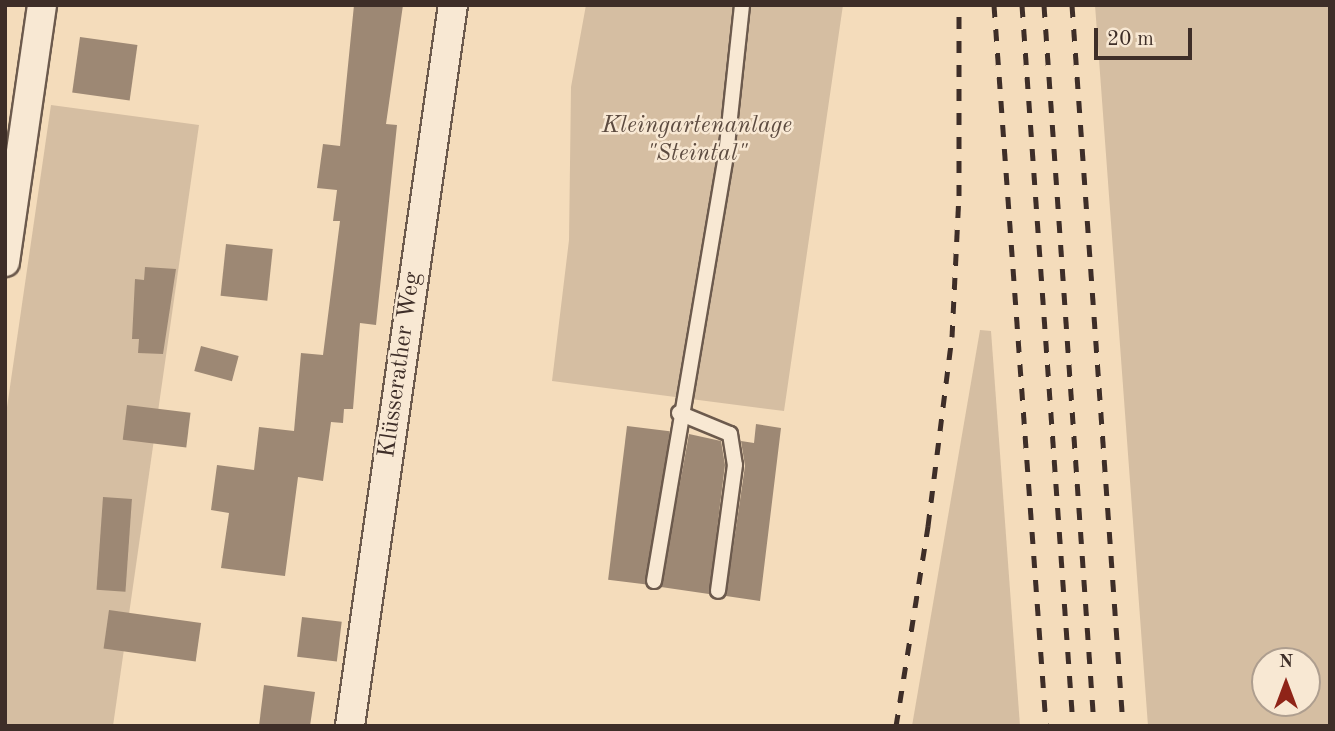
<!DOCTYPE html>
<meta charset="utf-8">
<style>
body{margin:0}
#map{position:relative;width:1335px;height:731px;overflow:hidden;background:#f4dcbb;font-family:"Old Standard TT",serif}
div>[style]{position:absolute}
.green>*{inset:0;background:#d5bea2}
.building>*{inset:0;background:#9d8874;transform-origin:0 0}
.roads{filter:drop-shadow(2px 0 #6c5a4d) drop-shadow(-2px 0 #6c5a4d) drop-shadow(0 2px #6c5a4d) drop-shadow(0 -2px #6c5a4d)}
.service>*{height:14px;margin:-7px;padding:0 7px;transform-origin:7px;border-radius:7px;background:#f8e8d3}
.minor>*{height:28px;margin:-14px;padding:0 14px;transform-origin:14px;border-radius:14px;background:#f8e8d3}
.rail>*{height:5px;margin-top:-2.5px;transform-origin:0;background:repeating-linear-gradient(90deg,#3e2e28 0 12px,transparent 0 24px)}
span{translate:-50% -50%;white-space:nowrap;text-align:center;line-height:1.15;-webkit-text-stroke:5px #f8e8d3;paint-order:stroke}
.park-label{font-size:24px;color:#5c4b40;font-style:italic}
.street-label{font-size:24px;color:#3e2e28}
.frame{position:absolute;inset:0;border:7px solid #3e2e28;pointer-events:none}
.north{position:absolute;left:1251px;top:647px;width:70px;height:70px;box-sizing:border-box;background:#f8e8d3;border:2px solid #ae9e8f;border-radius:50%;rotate:0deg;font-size:19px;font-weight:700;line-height:28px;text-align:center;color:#3e2e28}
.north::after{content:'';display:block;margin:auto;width:24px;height:32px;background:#8f2418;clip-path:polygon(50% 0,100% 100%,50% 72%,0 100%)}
.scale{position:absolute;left:1094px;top:28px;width:98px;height:32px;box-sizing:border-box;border:4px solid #3e2e28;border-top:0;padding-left:9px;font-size:21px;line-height:24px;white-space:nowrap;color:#3e2e28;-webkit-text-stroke:5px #f8e8d3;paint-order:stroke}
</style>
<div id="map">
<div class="green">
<i style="clip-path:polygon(586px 5px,843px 5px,784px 411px,552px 381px,569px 240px,571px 87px)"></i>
<i style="clip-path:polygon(evenodd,1095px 5px,1330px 5px,1330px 726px,1148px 726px,1095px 5px,1265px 661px,1307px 661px,1307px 703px,1265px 703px,1265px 661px)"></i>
<i style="clip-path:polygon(51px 105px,199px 125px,113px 726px,5px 726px,5px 421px)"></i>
<i style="clip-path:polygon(980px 330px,991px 331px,1020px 726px,912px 726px)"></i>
</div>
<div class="building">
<i style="clip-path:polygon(354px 5px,403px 5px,386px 124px,397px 125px,376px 325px,360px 323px,353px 409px,344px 409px,343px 423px,331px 422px,323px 481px,298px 477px,285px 576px,221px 568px,229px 513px,211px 510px,217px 465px,254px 470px,259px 427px,294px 431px,301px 353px,323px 355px,340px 221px,333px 221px,337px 190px,317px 188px,323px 144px,340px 146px)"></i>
<i style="left:80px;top:37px;width:58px;height:56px;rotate:8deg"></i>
<i style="left:226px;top:244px;width:47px;height:52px;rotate:6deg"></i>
<i style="clip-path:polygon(145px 267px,176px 269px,163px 354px,138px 353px,139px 339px,132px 339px,135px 279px,144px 280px)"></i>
<i style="left:201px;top:346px;width:39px;height:26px;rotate:15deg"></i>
<i style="left:127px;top:405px;width:64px;height:35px;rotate:7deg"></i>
<i style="clip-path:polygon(756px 424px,781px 428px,760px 601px,726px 596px,745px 466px,741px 441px,754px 443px)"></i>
<i style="left:627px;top:426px;width:43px;height:155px;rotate:7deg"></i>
<i style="clip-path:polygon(689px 434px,721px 441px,725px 465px,709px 594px,661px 587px)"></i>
<i style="left:103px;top:497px;width:29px;height:93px;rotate:4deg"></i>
<i style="left:109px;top:610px;width:93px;height:39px;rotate:8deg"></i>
<i style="left:302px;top:617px;width:40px;height:40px;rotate:7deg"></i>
<i style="clip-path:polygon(264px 685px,315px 692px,310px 726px,259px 726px)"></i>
</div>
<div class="roads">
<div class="service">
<i style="left:679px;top:413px;width:55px;rotate:22.4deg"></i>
<i style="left:730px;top:434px;width:31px;rotate:81deg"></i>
<i style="left:735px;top:465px;width:127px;rotate:97.7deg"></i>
<i style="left:654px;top:581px;width:432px;rotate:-80.4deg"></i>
<i style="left:726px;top:155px;width:151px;rotate:-83.9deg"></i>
</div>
<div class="minor">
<i style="left:5px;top:262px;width:260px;rotate:-81.8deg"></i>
<i style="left:350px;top:726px;width:728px;rotate:-81.87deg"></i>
</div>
</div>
<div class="rail">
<i style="left:994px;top:5px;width:723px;rotate:85.87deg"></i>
<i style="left:1022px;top:5px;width:723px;rotate:85.95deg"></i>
<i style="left:1044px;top:5px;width:723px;rotate:86.03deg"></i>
<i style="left:1072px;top:5px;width:723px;rotate:85.95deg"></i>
<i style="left:896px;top:726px;width:203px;rotate:-80.9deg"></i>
<i style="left:928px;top:526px;width:191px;rotate:-82.8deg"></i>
<i style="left:952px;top:337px;width:141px;rotate:-87.2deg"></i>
<i style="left:959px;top:196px;width:191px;rotate:-90deg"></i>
</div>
<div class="park-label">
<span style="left:697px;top:141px">Kleingartenanlage<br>"Steintal"</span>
</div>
<div class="street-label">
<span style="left:401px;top:365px;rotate:-82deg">Klüsserather Weg</span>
</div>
<div class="frame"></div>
<div class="north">N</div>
<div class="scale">20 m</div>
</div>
